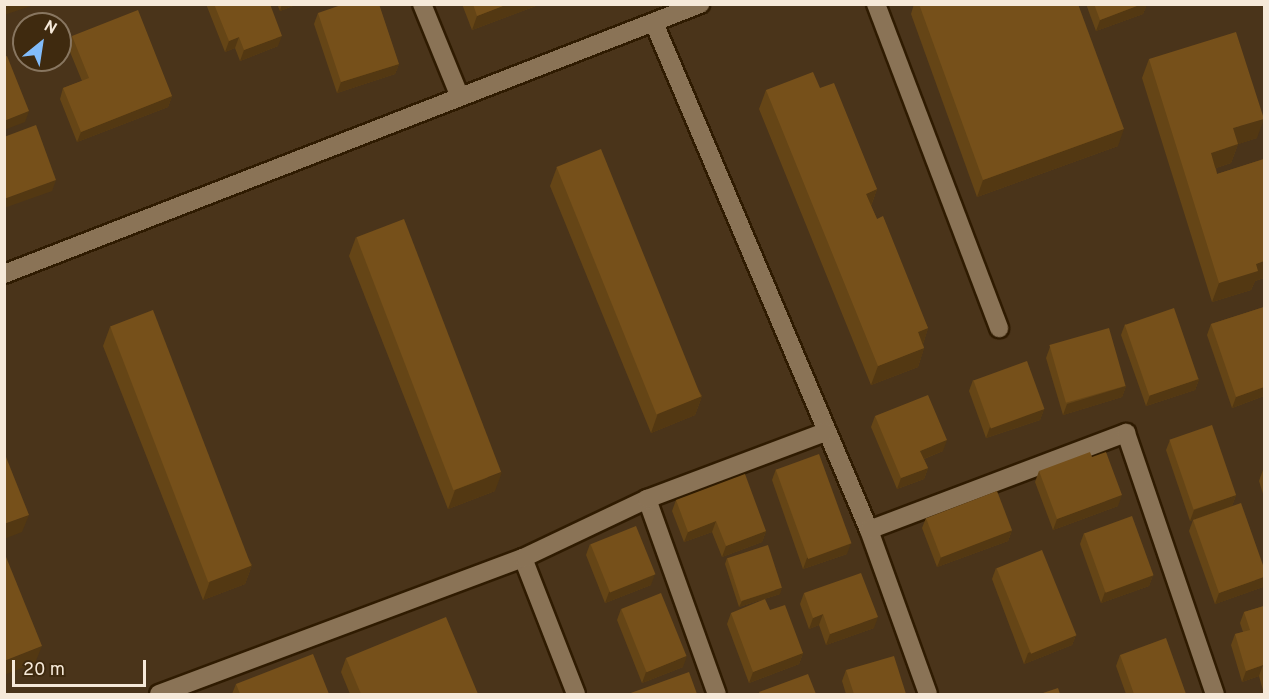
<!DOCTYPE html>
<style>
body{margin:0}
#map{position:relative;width:1269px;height:699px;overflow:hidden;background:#4a341a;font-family:Overpass,sans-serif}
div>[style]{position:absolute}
.roads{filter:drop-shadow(2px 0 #2f1b01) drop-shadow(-2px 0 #2f1b01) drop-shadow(0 2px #2f1b01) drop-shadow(0 -2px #2f1b01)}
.lane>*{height:18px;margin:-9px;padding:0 9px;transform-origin:9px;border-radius:9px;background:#8a7356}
.street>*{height:18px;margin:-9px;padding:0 9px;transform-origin:9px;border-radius:9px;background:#8a7356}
.wall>*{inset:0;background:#654516}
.shaded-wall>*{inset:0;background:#533812}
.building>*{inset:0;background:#76501a;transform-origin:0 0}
span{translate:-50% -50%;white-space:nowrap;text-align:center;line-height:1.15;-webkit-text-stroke:5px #3f2a0f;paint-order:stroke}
.frame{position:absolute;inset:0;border:6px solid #f6e9d9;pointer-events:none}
.north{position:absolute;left:12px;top:12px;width:60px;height:60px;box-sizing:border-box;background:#3f2a0f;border:2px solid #887660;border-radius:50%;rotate:30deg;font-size:16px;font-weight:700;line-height:24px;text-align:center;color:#f6e9d9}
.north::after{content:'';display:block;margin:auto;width:21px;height:27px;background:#82bcfa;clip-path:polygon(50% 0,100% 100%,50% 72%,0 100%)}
.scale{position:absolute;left:12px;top:660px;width:134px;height:27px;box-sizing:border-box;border:3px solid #f6e9d9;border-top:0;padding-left:8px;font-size:18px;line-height:21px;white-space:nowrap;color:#f6e9d9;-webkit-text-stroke:4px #3f2a0f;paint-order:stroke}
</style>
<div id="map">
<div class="roads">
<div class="lane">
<i style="left:876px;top:4px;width:347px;rotate:69.2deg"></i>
<i style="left:647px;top:499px;width:207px;rotate:70.3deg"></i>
</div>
<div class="street">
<i style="left:422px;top:4px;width:100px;rotate:67.8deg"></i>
<i style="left:654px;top:23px;width:551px;rotate:67.02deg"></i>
<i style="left:869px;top:530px;width:174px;rotate:70.2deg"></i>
<i style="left:4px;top:274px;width:747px;rotate:-21.2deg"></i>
<i style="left:869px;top:530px;width:275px;rotate:-20.7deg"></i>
<i style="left:1126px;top:433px;width:276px;rotate:71.2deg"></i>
<i style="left:523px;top:558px;width:146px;rotate:68.7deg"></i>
<i style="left:159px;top:694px;width:389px;rotate:-20.5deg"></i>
<i style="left:523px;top:558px;width:137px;rotate:-25.4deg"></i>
<i style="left:647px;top:499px;width:190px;rotate:-20.6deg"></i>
</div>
</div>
<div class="wall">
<i style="clip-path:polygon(206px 4px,270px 4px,278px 46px,240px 61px,235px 48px,225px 52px)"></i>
<i style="clip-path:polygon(277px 4px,298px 4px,280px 11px)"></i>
<i style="clip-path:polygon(462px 4px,541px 4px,472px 30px)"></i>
<i style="clip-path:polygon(914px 4px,1078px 4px,1118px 146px,977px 197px,911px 14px)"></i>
<i style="clip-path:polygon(1086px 4px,1147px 4px,1143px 14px,1096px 31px)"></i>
<i style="clip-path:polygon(318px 13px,399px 64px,395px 74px,337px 93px,314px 24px)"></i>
<i style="clip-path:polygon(72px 36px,172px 96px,168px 107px,77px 142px,60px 99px,63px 88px,82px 81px,68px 47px)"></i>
<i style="clip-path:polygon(1149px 59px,1257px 138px,1238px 144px,1231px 163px,1216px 168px,1217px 174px,1264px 159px,1264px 278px,1255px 281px,1251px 290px,1212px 302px,1142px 78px)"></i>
<i style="clip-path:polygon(820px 88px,877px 189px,871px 206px,928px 328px,923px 344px,924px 348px,918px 367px,871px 385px,759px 109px,766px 90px)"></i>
<i style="clip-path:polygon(557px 167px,702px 396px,695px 415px,651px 433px,550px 186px)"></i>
<i style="clip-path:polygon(356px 237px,495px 491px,448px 509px,349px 256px)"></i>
<i style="clip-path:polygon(1264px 307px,1264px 396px,1232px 408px,1207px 335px,1211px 324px)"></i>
<i style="clip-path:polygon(1125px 324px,1199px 379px,1195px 390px,1146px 406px,1121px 335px)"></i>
<i style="clip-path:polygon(110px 327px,252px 565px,245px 584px,203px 600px,103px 346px)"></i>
<i style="clip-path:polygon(1050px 347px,1126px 386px,1122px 397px,1063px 415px,1046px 358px)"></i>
<i style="clip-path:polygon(973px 380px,1044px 409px,1040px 420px,986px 438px,969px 391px)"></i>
<i style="clip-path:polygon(875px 416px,943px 451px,924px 459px,928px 468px,924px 479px,897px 489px,871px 427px)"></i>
<i style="clip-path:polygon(1170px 440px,1236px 495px,1232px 506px,1190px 521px,1166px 450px)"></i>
<i style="clip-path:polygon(776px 469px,847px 554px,803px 569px,772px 480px)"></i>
<i style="clip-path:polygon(1263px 470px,1264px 470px,1264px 497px,1259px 481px)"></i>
<i style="clip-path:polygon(1039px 471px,1118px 506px,1053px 530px,1035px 482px)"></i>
<i style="clip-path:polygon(676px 500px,766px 531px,762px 542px,722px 557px,712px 532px,684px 542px,672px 511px)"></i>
<i style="clip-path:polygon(926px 518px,1012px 530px,1008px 541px,937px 567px,922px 528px)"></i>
<i style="clip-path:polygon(1193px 520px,1263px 587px,1215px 604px,1189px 531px)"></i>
<i style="clip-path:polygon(1084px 533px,1153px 575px,1149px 586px,1101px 603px,1080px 544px)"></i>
<i style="clip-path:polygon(590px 544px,651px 585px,605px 603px,586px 555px)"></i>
<i style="clip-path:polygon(727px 558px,780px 594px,739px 607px,725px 564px)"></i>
<i style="clip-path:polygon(996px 568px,1076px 635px,1072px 645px,1024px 664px,992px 579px)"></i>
<i style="clip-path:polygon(804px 593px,874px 628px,826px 645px,819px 625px,809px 629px,800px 604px)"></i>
<i style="clip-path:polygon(1264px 606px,1264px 694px,1259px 676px,1242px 682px,1231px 645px,1235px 634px,1243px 632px,1240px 623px,1244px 612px)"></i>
<i style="clip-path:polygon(621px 609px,683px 667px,642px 683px,617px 620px)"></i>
<i style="clip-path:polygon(770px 610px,803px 653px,799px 664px,749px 683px,727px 624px,731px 613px)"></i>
<i style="clip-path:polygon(1120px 655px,1186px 694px,1126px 694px,1116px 666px)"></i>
<i style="clip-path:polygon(346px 658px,478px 694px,350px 694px,341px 672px)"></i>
<i style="clip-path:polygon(846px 670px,906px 694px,846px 694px,842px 681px)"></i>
<i style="clip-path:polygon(236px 684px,329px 694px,232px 694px)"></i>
</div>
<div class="shaded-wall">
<i style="clip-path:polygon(8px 4px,34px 5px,4px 15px,4px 6px)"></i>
<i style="clip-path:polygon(282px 4px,298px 4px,280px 11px)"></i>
<i style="clip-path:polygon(508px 4px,541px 4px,472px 30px,477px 16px)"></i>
<i style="clip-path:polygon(1142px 4px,1147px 4px,1143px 14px,1096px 31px,1100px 20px)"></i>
<i style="clip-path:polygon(282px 36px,278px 46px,240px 61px,244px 50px)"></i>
<i style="clip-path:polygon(239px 37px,235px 48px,225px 52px,229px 41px)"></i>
<i style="clip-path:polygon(399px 64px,395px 74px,337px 93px,341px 82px)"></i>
<i style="clip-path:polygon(172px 96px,168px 107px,77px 142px,81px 132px)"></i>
<i style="clip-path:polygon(29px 111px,25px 122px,4px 130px,4px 121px)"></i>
<i style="clip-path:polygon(1264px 119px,1257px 138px,1226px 148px,1233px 128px)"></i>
<i style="clip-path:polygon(1124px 129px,1118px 146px,977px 197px,983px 180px)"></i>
<i style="clip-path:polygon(1238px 144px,1231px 163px,1204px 172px,1211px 153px)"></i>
<i style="clip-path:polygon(56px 180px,52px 191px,4px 208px,4px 199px)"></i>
<i style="clip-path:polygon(877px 189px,870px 208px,866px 194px)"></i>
<i style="clip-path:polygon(1264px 261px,1264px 278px,1255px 281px,1251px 290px,1212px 302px,1219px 283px,1256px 264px)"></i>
<i style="clip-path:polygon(928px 328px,922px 347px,918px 332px)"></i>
<i style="clip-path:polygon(924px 348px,918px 367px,871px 385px,878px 366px)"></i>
<i style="clip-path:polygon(1199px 379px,1195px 390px,1146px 406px,1150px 395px)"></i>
<i style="clip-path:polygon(1126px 386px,1122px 397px,1063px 415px,1067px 404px)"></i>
<i style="clip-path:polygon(1264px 387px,1264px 396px,1232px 408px,1236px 397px)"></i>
<i style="clip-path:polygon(702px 396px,695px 415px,651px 433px,658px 413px)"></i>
<i style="clip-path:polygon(1044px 409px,1040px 420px,986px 438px,990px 427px)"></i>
<i style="clip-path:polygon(947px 440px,943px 451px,916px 462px,920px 451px)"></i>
<i style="clip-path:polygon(928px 468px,924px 479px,897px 489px,901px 478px)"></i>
<i style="clip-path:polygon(502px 472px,495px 491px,448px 509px,455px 490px)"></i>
<i style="clip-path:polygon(1122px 495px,1118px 506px,1053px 530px,1057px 519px)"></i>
<i style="clip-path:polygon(1236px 495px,1232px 506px,1190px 521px,1194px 510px)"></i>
<i style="clip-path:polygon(29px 515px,22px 532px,4px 539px,4px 524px)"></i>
<i style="clip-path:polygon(716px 521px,712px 532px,684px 542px,688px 532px)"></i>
<i style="clip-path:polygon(1012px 530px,1008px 541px,937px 567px,941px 557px)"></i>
<i style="clip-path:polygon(766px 531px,762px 542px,722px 557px,726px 546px)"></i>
<i style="clip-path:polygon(851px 543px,847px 554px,803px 569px,807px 558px)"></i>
<i style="clip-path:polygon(252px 565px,245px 584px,203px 600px,210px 581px)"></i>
<i style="clip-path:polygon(655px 574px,651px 585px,605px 603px,609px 592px)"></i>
<i style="clip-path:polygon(1153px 575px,1149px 586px,1101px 603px,1105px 592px)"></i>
<i style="clip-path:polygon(1264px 577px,1264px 584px,1263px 587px,1215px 604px,1219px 593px)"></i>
<i style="clip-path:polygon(782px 588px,780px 594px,739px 607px,742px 601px)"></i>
<i style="clip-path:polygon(823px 614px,819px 625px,809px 629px,813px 618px)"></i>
<i style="clip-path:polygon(878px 617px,874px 628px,826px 645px,830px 634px)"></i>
<i style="clip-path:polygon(1076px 635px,1072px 645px,1024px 664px,1028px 653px)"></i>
<i style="clip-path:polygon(42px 646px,35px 663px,4px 675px,4px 661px)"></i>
<i style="clip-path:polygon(803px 653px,799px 664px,749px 683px,753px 672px)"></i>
<i style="clip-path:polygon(687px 656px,683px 667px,642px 683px,646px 672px)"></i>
<i style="clip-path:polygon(1263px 665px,1259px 676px,1242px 682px,1246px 671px)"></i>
</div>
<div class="building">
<i style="clip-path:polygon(214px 4px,270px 4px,282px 36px,244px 50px,239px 37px,229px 41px)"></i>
<i style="clip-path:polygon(344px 4px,379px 4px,399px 64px,341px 82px,318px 13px)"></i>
<i style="clip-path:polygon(473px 4px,508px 4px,477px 16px)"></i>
<i style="clip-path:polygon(919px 4px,1078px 4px,1124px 129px,983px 180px)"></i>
<i style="clip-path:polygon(1094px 4px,1142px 4px,1100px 20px)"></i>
<i style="clip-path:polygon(138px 10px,172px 96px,81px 132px,63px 88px,89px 78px,72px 36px)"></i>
<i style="clip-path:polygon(1236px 32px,1264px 119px,1233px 128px,1238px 144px,1211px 153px,1217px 174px,1264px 159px,1264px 261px,1256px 264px,1258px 271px,1219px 283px,1149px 59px)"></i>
<i style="clip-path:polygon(7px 56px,29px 111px,4px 121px,4px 57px)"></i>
<i style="clip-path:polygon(813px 72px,820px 88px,834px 83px,877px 189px,866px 194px,877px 219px,883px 216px,928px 328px,918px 332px,924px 348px,878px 366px,766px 90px)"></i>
<i style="clip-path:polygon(36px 125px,56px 180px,4px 199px,4px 137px)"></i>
<i style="left:601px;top:149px;width:267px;height:48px;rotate:68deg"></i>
<i style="left:404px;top:219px;width:271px;height:51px;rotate:69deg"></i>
<i style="clip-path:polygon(1264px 307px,1264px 387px,1236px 397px,1211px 324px)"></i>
<i style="left:1174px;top:308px;width:75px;height:52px;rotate:71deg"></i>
<i style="left:153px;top:310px;width:274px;height:46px;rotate:69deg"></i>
<i style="left:1109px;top:328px;width:60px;height:62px;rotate:74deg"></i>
<i style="left:1027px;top:361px;width:51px;height:57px;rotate:70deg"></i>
<i style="clip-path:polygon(928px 395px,947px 440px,920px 451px,928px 468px,901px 478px,875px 416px)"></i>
<i style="left:1212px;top:425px;width:74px;height:45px;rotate:71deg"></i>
<i style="clip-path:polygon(4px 452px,29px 515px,4px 524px)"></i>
<i style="clip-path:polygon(1090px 452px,1092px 457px,1106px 452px,1122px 495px,1057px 519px,1039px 471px)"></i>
<i style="left:819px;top:454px;width:95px;height:46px;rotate:70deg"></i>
<i style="clip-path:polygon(745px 474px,766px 531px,726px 546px,716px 521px,688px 532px,676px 500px)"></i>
<i style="left:997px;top:491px;width:42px;height:76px;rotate:69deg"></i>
<i style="clip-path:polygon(1241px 503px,1264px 568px,1264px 577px,1219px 593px,1193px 520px)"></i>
<i style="left:1132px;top:516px;width:63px;height:51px;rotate:70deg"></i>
<i style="left:636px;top:526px;width:52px;height:49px;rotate:68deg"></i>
<i style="left:768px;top:545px;width:45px;height:43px;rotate:72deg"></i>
<i style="left:1042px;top:550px;width:92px;height:49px;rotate:68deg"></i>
<i style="clip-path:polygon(4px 552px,42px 646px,4px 661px)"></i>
<i style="clip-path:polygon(861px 573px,878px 617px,830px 634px,823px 614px,813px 618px,804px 593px)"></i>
<i style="left:661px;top:593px;width:68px;height:43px;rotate:68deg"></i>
<i style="clip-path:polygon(765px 599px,770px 610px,785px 605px,803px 653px,753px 672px,731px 613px)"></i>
<i style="clip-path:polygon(1264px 606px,1264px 672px,1263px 665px,1246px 671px,1235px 634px,1250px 630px,1244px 612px)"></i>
<i style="clip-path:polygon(446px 617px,478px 694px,361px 694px,346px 658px)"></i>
<i style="clip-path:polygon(1166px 638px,1186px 694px,1134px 694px,1120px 655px)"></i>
<i style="clip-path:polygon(313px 654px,329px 694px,240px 694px,236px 684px)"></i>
<i style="clip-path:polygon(894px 656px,906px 694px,854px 694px,846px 670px)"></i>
<i style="clip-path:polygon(689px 672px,697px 694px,628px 694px)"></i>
<i style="clip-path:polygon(808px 674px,816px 694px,760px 694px,759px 692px)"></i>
<i style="clip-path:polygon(1058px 688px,1060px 694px,1040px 694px)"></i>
</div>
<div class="frame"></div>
<div class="north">N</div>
<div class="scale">20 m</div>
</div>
